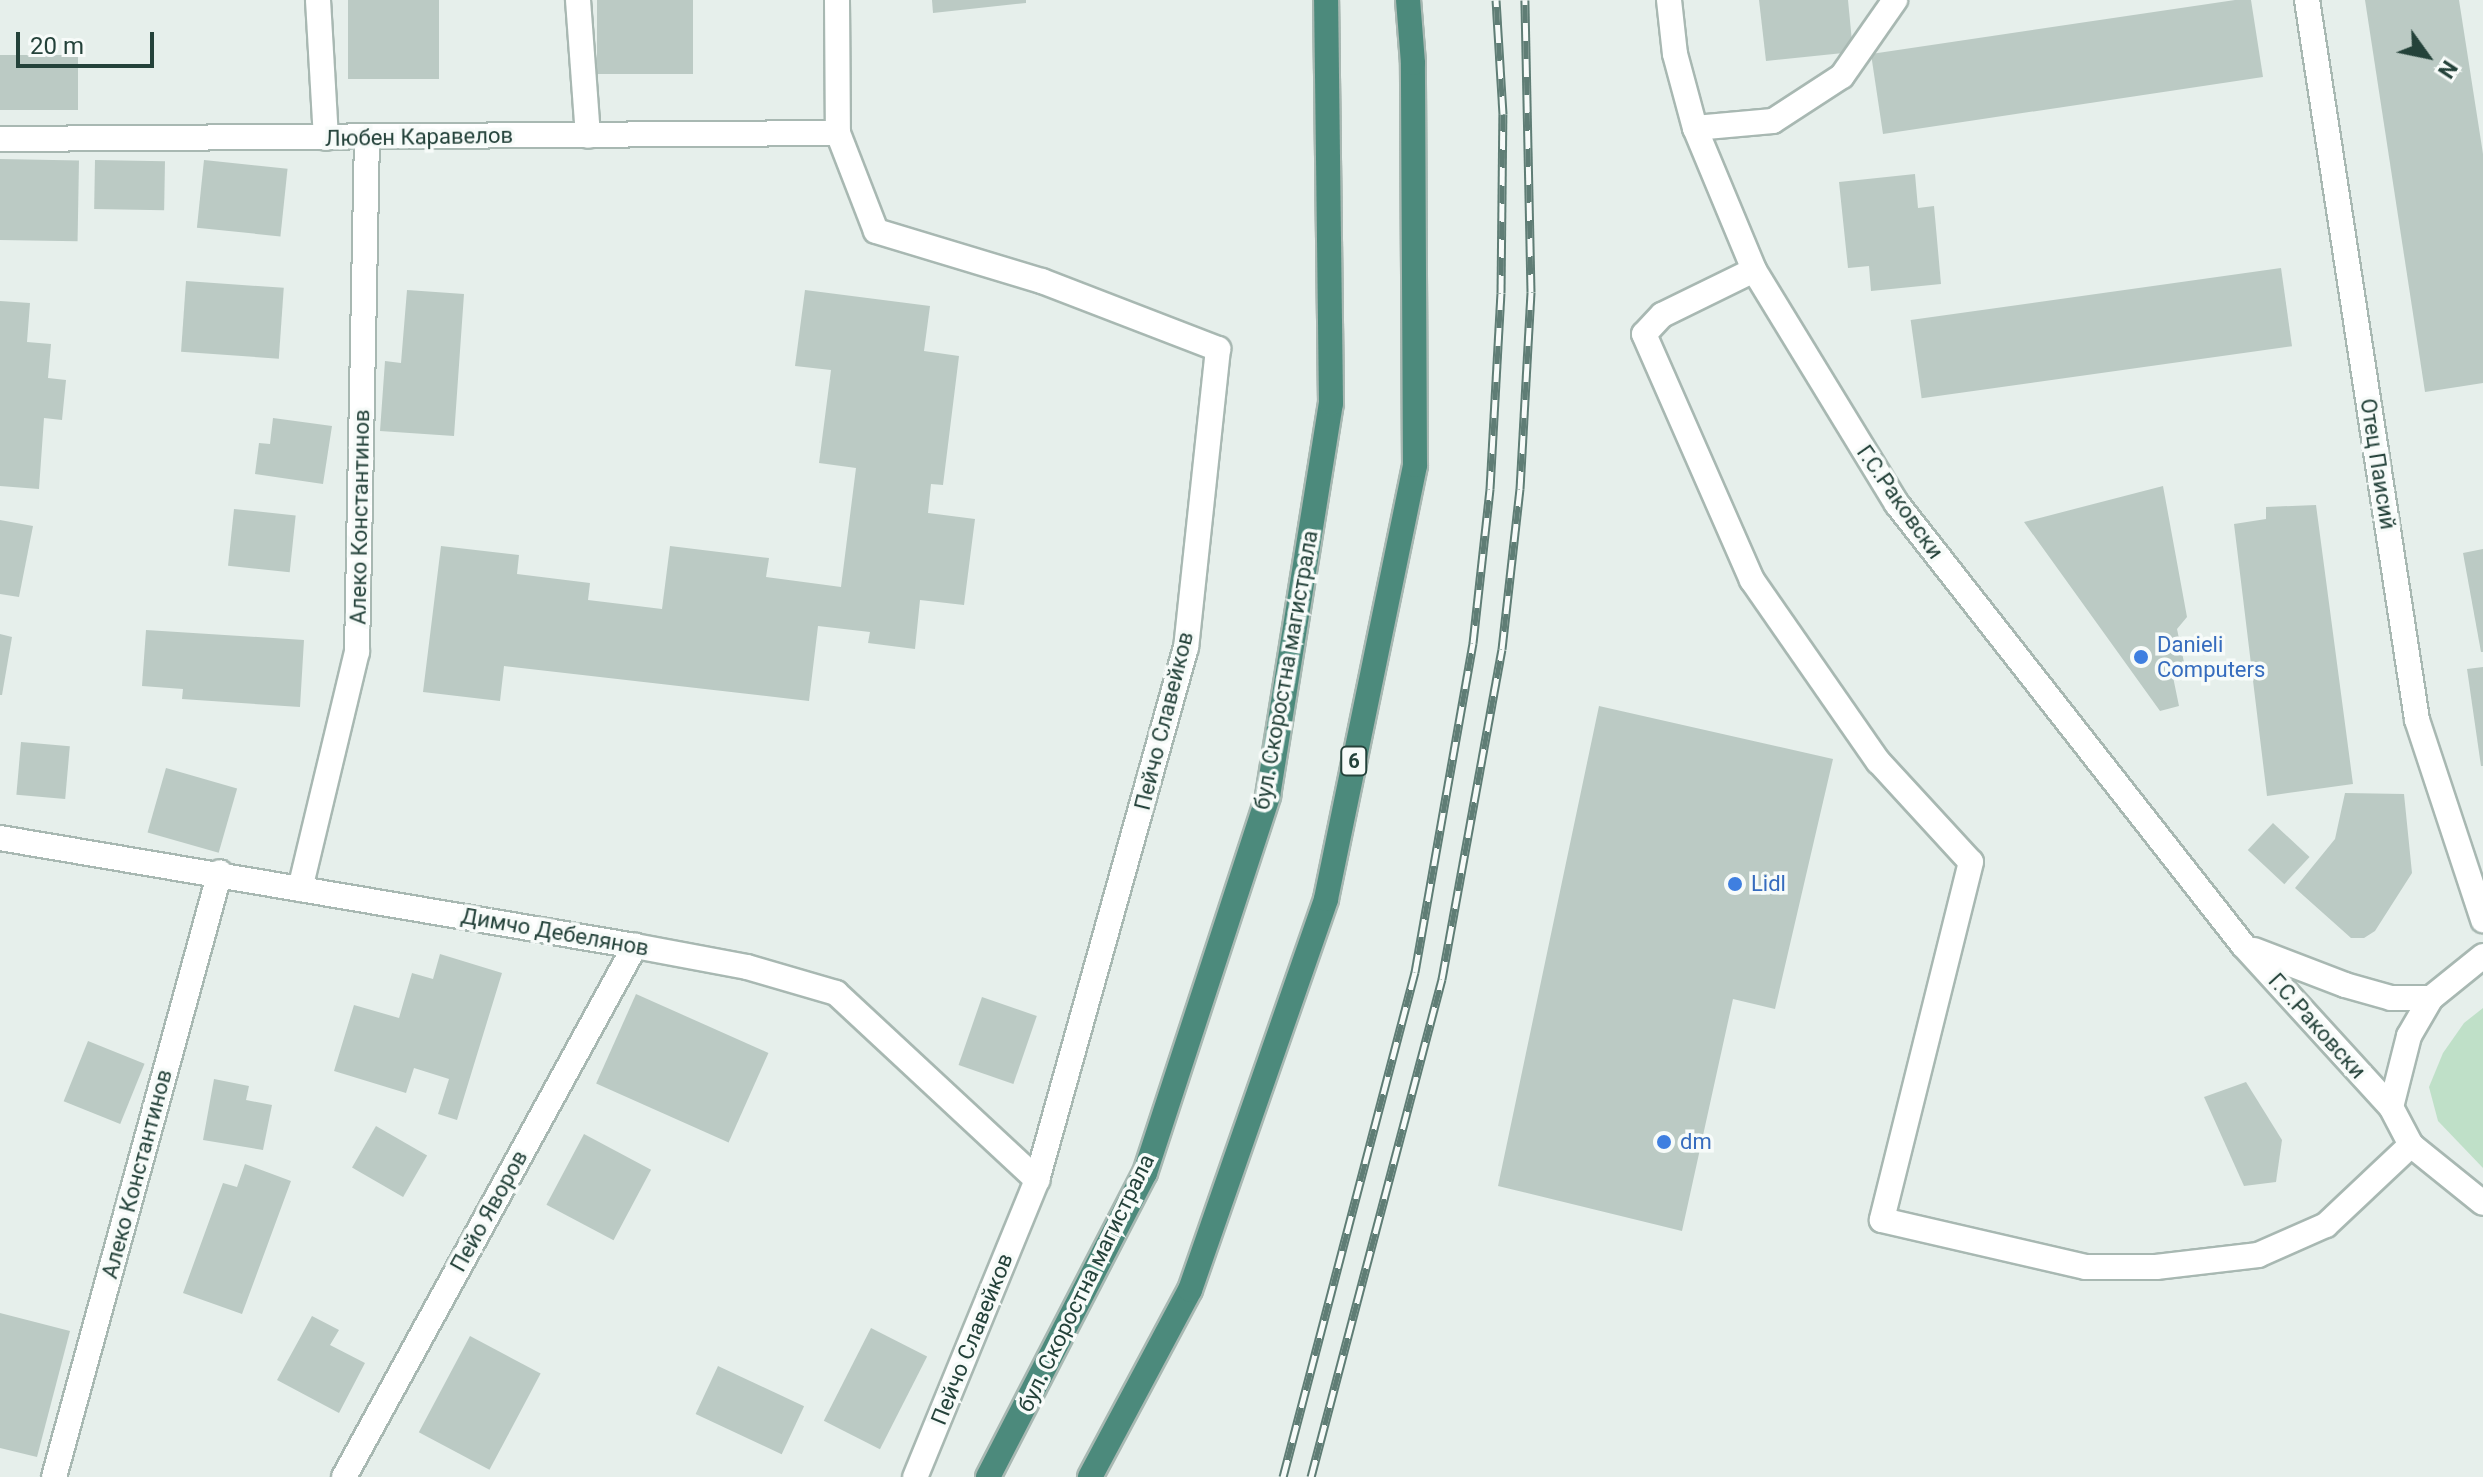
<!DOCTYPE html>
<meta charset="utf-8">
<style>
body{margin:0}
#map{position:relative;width:2483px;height:1477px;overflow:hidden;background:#e6efeb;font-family:Roboto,sans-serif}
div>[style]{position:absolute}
.green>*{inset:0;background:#bfe0c8}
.building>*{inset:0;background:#bbcac4;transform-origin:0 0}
.roads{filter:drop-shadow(2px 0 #a8b8b2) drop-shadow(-2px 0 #a8b8b2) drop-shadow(0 2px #a8b8b2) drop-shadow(0 -2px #a8b8b2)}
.service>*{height:24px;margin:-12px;padding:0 12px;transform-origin:12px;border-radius:12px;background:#fff}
.minor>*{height:24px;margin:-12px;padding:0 12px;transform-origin:12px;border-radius:12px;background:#fff}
.tertiary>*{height:24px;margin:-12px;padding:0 12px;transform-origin:12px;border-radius:12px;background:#fff}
.secondary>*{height:24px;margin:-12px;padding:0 12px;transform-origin:12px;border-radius:12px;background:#fff}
.trunk>*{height:24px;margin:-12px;padding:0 12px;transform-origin:12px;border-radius:12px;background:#4c8a7c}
.rail>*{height:9px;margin-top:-4.5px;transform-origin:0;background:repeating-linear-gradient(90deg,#f7fbf9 0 18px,#5f7d75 0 36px);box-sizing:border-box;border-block:2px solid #5f7d75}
.dots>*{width:22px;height:22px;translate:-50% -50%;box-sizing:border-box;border:4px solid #f7fbf9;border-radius:50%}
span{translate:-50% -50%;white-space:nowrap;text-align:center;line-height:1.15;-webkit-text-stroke:7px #f7fbf9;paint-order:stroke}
.shield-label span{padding:2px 6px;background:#f7fbf9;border:2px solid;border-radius:6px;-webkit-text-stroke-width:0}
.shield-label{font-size:20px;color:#24423a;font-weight:700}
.street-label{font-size:22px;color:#24423a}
.shop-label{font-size:22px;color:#366cbe}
.left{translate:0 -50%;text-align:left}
.north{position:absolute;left:2387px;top:16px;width:80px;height:80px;-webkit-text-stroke:6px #f7fbf9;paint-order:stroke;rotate:123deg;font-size:22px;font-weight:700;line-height:32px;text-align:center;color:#24423a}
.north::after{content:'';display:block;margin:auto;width:28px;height:36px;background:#24423a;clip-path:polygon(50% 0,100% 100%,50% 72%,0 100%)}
.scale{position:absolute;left:16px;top:32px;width:138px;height:36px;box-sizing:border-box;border:4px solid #24423a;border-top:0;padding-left:10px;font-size:24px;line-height:28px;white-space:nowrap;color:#24423a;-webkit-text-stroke:6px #f7fbf9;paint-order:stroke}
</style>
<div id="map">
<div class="green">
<i style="clip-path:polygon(2483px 1008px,2483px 1168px,2438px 1121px,2429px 1087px,2443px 1053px,2464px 1023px)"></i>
</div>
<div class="building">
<i style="left:348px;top:0;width:91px;height:79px"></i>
<i style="left:597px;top:0;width:96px;height:74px"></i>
<i style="clip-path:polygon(932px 0,1026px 0,1026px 3px,933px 13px)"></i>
<i style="clip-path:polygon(1759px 0,1848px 0,1853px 52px,1766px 61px)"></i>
<i style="clip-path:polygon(2235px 0,2251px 0,2263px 77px,1883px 134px,1871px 54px)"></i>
<i style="clip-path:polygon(2365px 0,2459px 0,2483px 154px,2483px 383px,2425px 392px)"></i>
<i style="left:0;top:55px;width:78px;height:55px"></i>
<i style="left:0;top:159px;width:79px;height:81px;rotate:1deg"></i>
<i style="left:95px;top:160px;width:70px;height:49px;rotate:1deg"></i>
<i style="left:204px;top:160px;width:84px;height:68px;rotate:6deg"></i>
<i style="clip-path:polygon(1915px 174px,1918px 208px,1934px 206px,1941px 284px,1871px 291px,1869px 266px,1848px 268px,1839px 182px)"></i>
<i style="left:2281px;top:268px;width:79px;height:374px;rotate:82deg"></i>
<i style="left:186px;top:281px;width:98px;height:71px;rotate:4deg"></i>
<i style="clip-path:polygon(407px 290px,464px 294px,454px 436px,380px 431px,385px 361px,401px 363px)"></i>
<i style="clip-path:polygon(805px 290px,930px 306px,924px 351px,959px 356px,943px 485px,931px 484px,928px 513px,975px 519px,964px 605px,920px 600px,915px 649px,868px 643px,870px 632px,818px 626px,809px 701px,504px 666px,500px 701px,423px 692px,441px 546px,519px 555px,517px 574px,590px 583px,588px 600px,662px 609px,670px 546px,769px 558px,766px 577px,841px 587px,856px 468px,819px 463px,831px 370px,795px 366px)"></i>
<i style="clip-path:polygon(0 301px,30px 303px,27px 342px,51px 344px,48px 378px,66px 380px,62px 420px,44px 418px,39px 489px,0 486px)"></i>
<i style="clip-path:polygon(273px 418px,332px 426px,323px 484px,255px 474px,259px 443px,270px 444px)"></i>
<i style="clip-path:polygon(2163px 486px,2187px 617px,2177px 629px,2185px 667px,2172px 672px,2179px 706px,2160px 711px,2024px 522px)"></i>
<i style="clip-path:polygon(2316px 505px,2353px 784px,2267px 796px,2234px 524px,2266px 519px,2266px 507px)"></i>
<i style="left:234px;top:509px;width:62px;height:57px;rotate:6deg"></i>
<i style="clip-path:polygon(0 520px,33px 526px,19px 597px,0 594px)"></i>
<i style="clip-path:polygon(2483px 549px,2483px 652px,2481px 652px,2463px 553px)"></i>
<i style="clip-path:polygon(146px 630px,304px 640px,300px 707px,182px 699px,183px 689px,142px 686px)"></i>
<i style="clip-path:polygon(0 634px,12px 637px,2px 695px,0 695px)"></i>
<i style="clip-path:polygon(2483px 667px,2483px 766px,2481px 766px,2467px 669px)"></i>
<i style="clip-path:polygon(1599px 706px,1833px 759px,1775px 1009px,1733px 999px,1682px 1231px,1498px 1186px)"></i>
<i style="left:21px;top:742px;width:49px;height:53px;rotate:5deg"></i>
<i style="left:166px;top:768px;width:74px;height:67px;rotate:16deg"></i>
<i style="clip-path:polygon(2345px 793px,2404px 794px,2412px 873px,2375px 931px,2364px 938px,2351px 938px,2295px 888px,2335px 839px)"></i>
<i style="left:2273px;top:823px;width:50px;height:37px;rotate:43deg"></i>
<i style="clip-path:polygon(440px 954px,502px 973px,457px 1120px,438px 1114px,449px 1079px,414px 1068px,406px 1093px,334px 1071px,354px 1005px,399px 1018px,412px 973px,433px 979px)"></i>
<i style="left:636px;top:994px;width:145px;height:98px;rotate:24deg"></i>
<i style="left:982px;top:997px;width:58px;height:72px;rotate:19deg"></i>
<i style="left:88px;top:1041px;width:61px;height:65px;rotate:22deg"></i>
<i style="clip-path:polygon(214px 1079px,249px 1086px,246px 1100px,272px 1105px,263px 1150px,203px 1140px)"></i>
<i style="clip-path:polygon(2246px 1082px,2282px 1140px,2276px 1182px,2244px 1186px,2204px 1097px)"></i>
<i style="left:376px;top:1126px;width:59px;height:48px;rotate:30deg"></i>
<i style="left:584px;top:1134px;width:76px;height:80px;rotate:28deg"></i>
<i style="clip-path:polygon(245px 1164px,291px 1181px,242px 1314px,183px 1293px,223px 1183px,237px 1187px)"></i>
<i style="clip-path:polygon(0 1313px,70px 1331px,37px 1457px,0 1448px)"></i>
<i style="clip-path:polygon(312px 1316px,339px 1330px,330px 1345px,365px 1363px,339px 1413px,277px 1380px)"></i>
<i style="left:871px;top:1328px;width:63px;height:104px;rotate:27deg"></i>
<i style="left:470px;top:1336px;width:80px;height:109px;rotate:28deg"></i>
<i style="left:718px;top:1366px;width:95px;height:53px;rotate:25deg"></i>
</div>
<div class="roads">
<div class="service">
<i style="left:318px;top:0;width:138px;rotate:86.7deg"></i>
<i style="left:578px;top:0;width:136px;rotate:85.8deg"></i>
<i style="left:1695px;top:128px;width:78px;rotate:-5.1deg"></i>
<i style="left:1773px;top:121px;width:82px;rotate:-33.1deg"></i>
<i style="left:1842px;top:76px;width:93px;rotate:-55.1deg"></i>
<i style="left:1754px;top:270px;width:102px;rotate:153.9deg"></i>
<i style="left:1662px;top:315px;width:26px;rotate:133deg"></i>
<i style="left:1644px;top:334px;width:269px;rotate:66.3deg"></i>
<i style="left:1752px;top:580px;width:221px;rotate:55.2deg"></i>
<i style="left:1878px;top:761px;width:137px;rotate:47.4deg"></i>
<i style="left:1971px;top:862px;width:369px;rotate:104deg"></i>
<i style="left:1882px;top:1220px;width:209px;rotate:13deg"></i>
<i style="left:2086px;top:1267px;width:70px"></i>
<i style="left:2156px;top:1267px;width:103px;rotate:-6.7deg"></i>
<i style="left:2258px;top:1255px;width:74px;rotate:-23.8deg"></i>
<i style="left:2326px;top:1225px;width:117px;rotate:-43.3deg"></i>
</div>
<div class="minor">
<i style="left:837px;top:0;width:133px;rotate:89.6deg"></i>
<i style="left:838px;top:133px;width:105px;rotate:68.8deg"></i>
<i style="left:876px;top:231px;width:173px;rotate:16.8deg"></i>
<i style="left:1042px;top:281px;width:189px;rotate:21.1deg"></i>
<i style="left:1218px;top:349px;width:300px;rotate:96.1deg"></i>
<i style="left:1186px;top:647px;width:553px;rotate:105.62deg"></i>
<i style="left:1037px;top:1180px;width:321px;rotate:112.3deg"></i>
<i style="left:2307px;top:0;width:728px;rotate:81.31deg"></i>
<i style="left:2417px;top:720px;width:211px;rotate:71.7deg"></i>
<i style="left:0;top:139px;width:838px;rotate:-0.41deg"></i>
<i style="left:0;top:838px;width:644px;rotate:9.65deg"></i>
<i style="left:635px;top:946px;width:114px;rotate:10.6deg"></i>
<i style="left:747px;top:967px;width:93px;rotate:16.3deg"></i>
<i style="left:836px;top:993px;width:275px;rotate:42.9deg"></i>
<i style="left:300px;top:889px;width:244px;rotate:-76.5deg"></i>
<i style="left:357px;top:652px;width:514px;rotate:-88.89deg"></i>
<i style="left:54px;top:1477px;width:627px;rotate:-74.66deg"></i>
<i style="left:344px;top:1477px;width:606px;rotate:-61.28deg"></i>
</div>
<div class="tertiary">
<i style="left:1669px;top:0;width:54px;rotate:83.7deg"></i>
<i style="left:1675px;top:54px;width:77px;rotate:74.9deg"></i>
<i style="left:1695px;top:128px;width:154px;rotate:67.4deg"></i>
<i style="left:1754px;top:270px;width:274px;rotate:58.6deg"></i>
<i style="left:1897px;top:504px;width:561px;rotate:51.88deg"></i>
<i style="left:2243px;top:945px;width:219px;rotate:47.6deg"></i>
<i style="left:2254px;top:950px;width:97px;rotate:21deg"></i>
<i style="left:2345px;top:985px;width:48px;rotate:15.8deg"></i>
<i style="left:2391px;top:998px;width:40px"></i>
</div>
<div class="secondary">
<i style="left:2483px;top:956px;width:67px;rotate:141.1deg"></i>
<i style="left:2431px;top:998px;width:44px;rotate:120.1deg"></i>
<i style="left:2409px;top:1036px;width:73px;rotate:104.2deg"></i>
<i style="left:2391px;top:1107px;width:43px;rotate:62.2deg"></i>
<i style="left:2411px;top:1145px;width:92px;rotate:38.9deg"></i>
</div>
<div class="trunk">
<i style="left:988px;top:1477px;width:342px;rotate:-62.7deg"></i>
<i style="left:1145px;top:1173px;width:397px;rotate:-71.9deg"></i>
<i style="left:1268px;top:796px;width:398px;rotate:-80.9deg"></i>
<i style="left:1331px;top:403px;width:403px;rotate:-90.7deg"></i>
<i style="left:1090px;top:1477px;width:212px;rotate:-61.9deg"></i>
<i style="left:1190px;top:1290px;width:414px;rotate:-70.8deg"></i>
<i style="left:1326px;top:899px;width:443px;rotate:-78.4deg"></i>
<i style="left:1415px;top:465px;width:402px;rotate:-90.3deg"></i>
<i style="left:1413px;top:63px;width:63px;rotate:-94.5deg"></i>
</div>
</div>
<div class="rail">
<i style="left:1283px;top:1477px;width:522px;rotate:-75.35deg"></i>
<i style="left:1415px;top:972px;width:334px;rotate:-80deg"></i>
<i style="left:1473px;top:643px;width:155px;rotate:-83.7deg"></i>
<i style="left:1490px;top:489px;width:196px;rotate:-86.8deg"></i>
<i style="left:1501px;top:293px;width:179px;rotate:-89.4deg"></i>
<i style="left:1503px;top:114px;width:114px;rotate:-93.5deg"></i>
<i style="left:1311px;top:1477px;width:515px;rotate:-75.26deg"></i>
<i style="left:1442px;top:979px;width:335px;rotate:-79.7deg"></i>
<i style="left:1502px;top:649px;width:161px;rotate:-83.6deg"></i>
<i style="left:1520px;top:489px;width:197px;rotate:-86.8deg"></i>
<i style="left:1531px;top:292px;width:292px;rotate:-91.2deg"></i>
</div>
<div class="dots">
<i style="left:2141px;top:657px;background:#3f7fe0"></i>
<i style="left:1735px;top:884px;background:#3f7fe0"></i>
<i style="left:1664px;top:1142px;background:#3f7fe0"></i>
</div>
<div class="shield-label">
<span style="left:1354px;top:761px">6</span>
</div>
<div class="street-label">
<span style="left:419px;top:137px;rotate:-1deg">Любен Каравелов</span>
<span style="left:2378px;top:464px;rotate:81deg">Отец Паисий</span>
<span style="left:1900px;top:502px;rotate:55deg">Г.С.Раковски</span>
<span style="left:360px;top:517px;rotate:-89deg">Алеко Константинов</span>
<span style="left:1286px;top:670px;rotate:-80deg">бул. Скоростна магистрала</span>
<span style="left:1164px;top:721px;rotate:-76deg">Пейчо Славейков</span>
<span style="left:555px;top:932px;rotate:10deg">Димчо Дебелянов</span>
<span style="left:2317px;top:1026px;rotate:48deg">Г.С.Раковски</span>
<span style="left:137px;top:1174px;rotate:-75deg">Алеко Константинов</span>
<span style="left:489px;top:1211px;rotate:-61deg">Пейо Яворов</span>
<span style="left:1086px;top:1283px;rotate:-64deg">бул. Скоростна магистрала</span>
<span style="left:972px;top:1339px;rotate:-68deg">Пейчо Славейков</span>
</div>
<div class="shop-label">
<span class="left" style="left:2157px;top:657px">Danieli<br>Computers</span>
<span class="left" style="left:1751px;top:884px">Lidl</span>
<span class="left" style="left:1680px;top:1142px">dm</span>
</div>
<div class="north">N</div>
<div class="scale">20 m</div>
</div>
